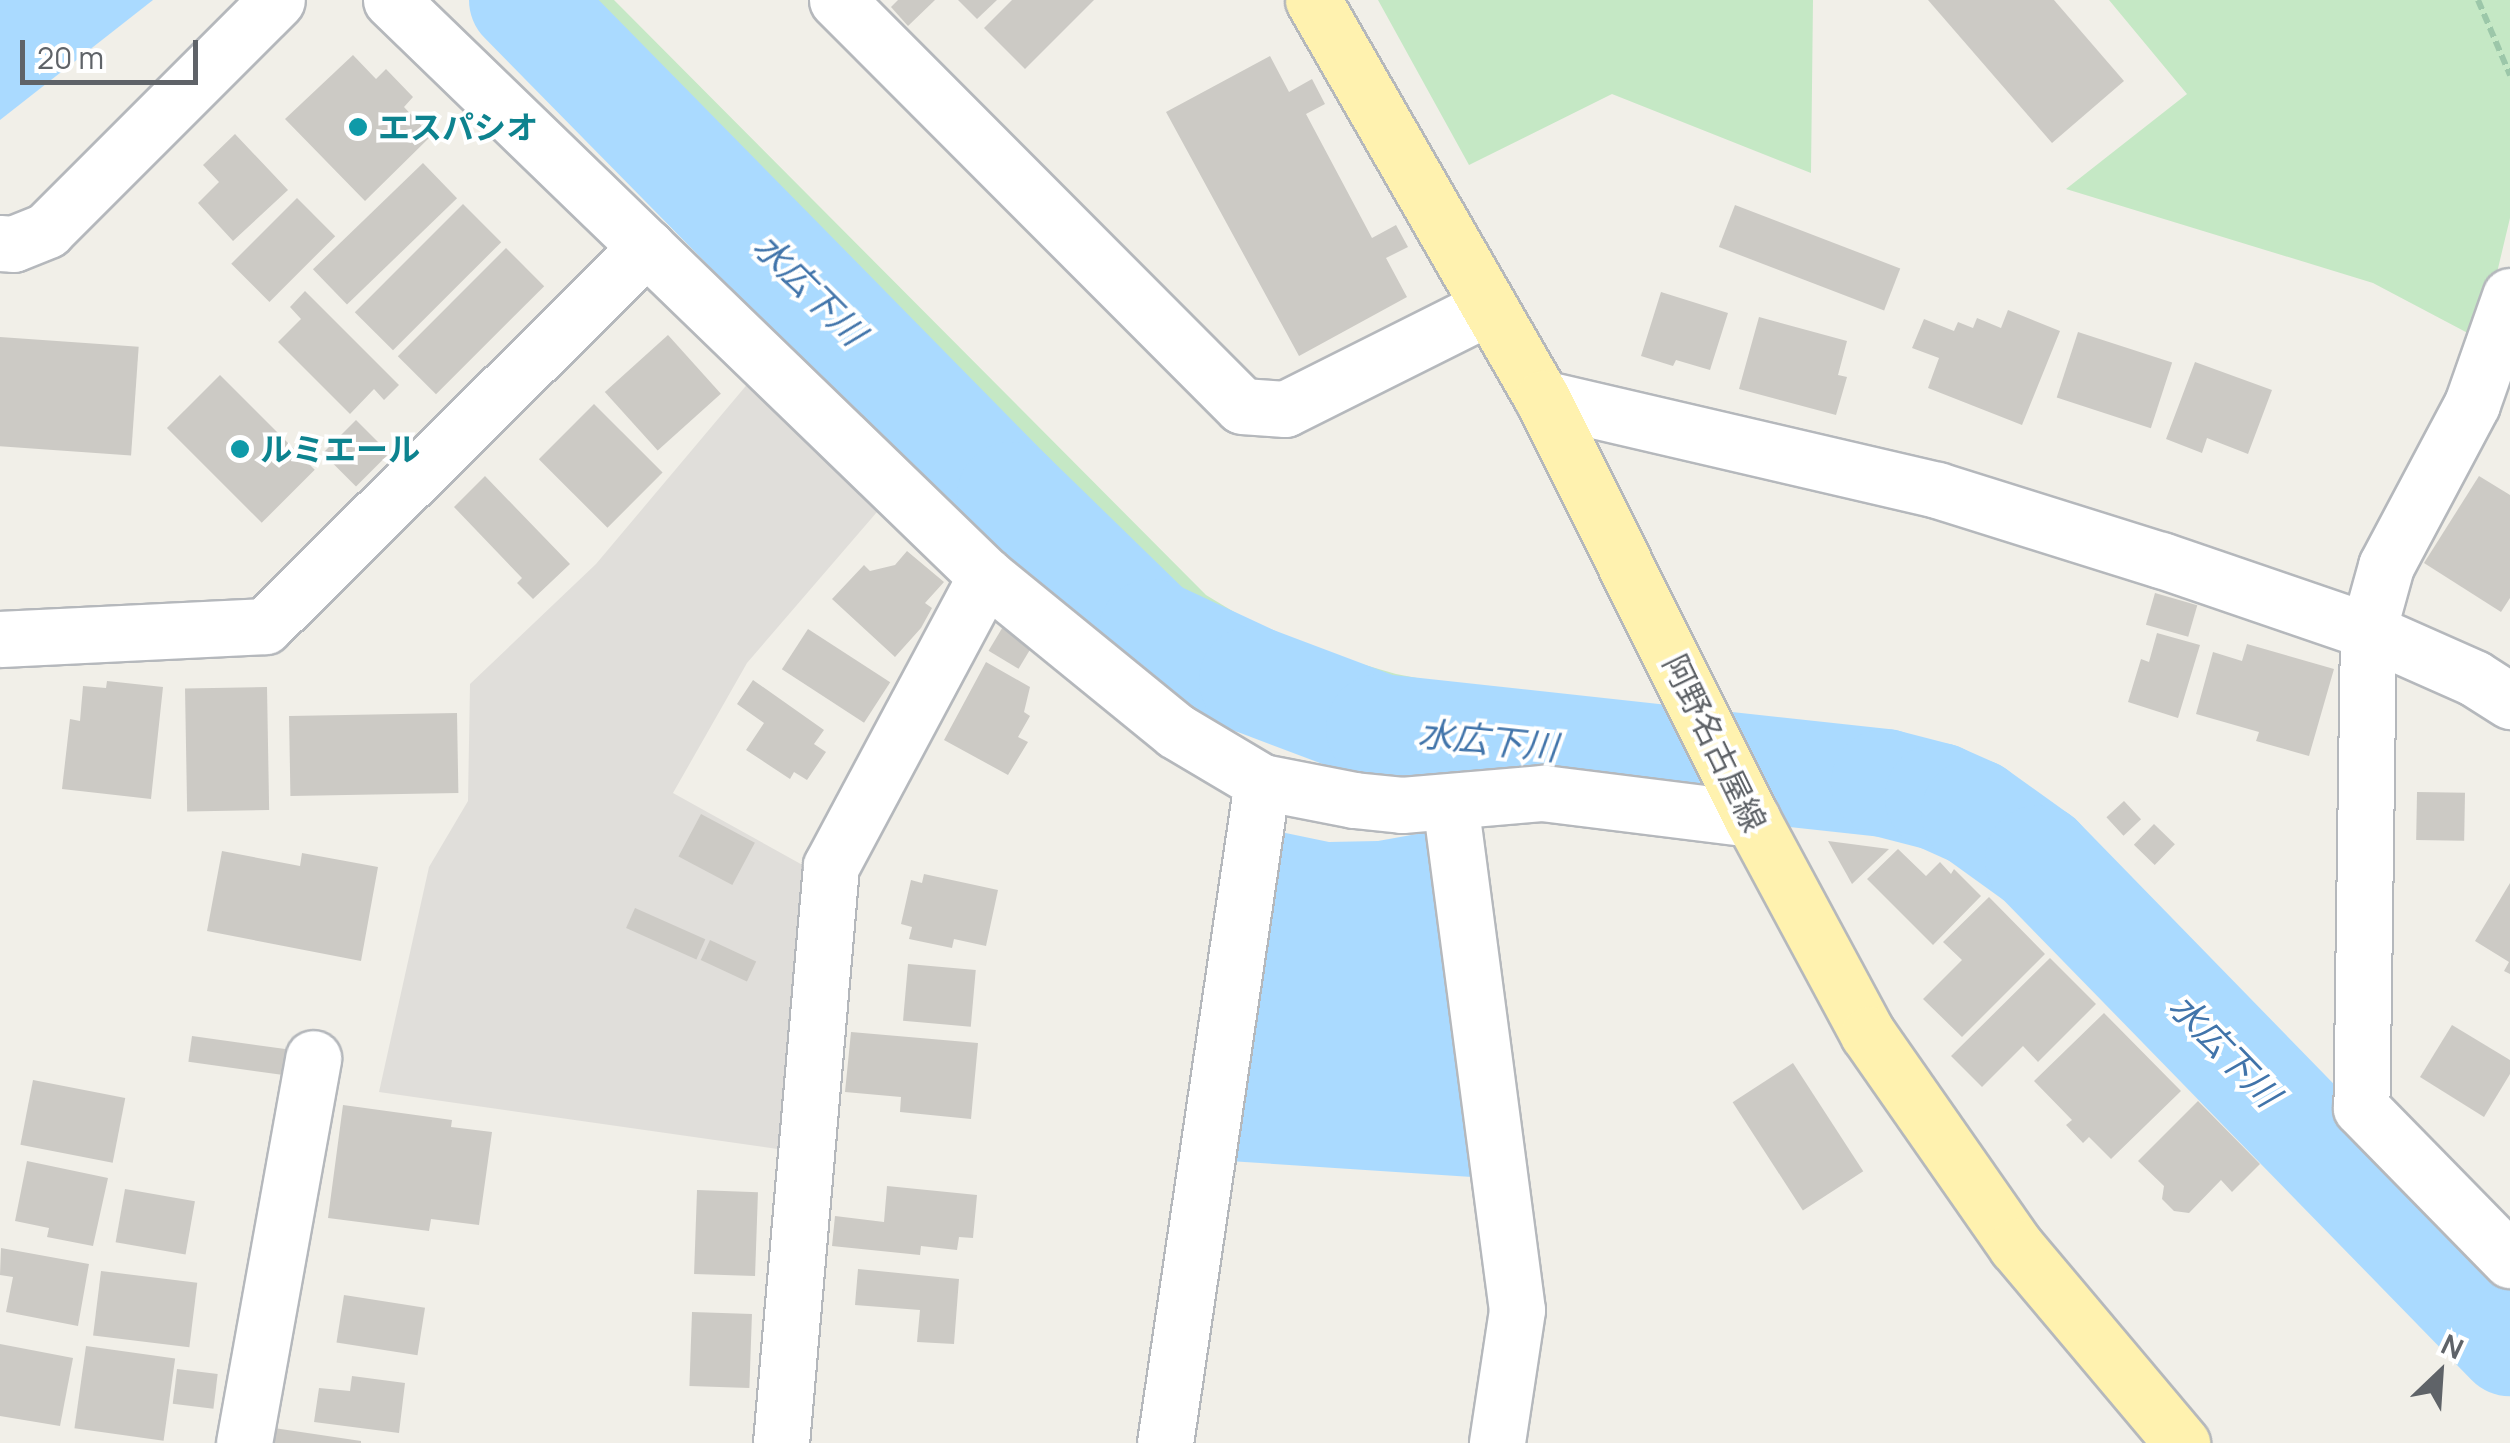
<!DOCTYPE html>
<meta charset="utf-8">
<style>
body{margin:0}
#map{position:relative;width:2510px;height:1443px;overflow:hidden;background:#f1efe8;font-family:Manrope,"Noto Sans JP",sans-serif}
div>[style]{position:absolute}
.industrial>*{inset:0;background:#e0deda}
.green>*{inset:0;background:#c5e8c5}
.water>*{inset:0;background:#aadaff}
.river>*{height:108px;margin:-54px;padding:0 54px;transform-origin:54px;border-radius:54px;background:#aadaff}
.building>*{inset:0;background:#cccac5;transform-origin:0 0}
.path>*{height:6px;margin-top:-3px;transform-origin:0;background:repeating-linear-gradient(90deg,#9cc7a9 0 10px,transparent 0 15px)}
.roads{filter:drop-shadow(2px 0 #b5b8bc) drop-shadow(-2px 0 #b5b8bc) drop-shadow(0 2px #b5b8bc) drop-shadow(0 -2px #b5b8bc)}
.minor>*{height:55px;margin:-27.5px;padding:0 27.5px;transform-origin:27.5px;border-radius:27.5px;background:#fff}
.major>*{height:55px;margin:-27.5px;padding:0 27.5px;transform-origin:27.5px;border-radius:27.5px;background:#fff2af}
.dots>*{width:28px;height:28px;translate:-50% -50%;box-sizing:border-box;border:5px solid #fff;border-radius:50%}
span{translate:-50% -50%;white-space:nowrap;text-align:center;line-height:1.15;-webkit-text-stroke:8px #fff;paint-order:stroke}
.culture-label{font-size:32px;color:#0d838f;font-weight:700}
.left{translate:0 -50%;text-align:left}
.street-label{font-size:32px;color:#5f6368}
.water-label{font-size:35px;color:#4174aa;font-style:italic}
.north{position:absolute;left:2390px;top:1323px;width:100px;height:100px;-webkit-text-stroke:8px #fff;paint-order:stroke;rotate:25deg;font-size:28px;font-weight:700;line-height:40px;text-align:center;color:#5f6368}
.north::after{content:'';display:block;margin:auto;width:35px;height:45px;background:#5f6368;clip-path:polygon(50% 0,100% 100%,50% 72%,0 100%)}
.scale{position:absolute;left:20px;top:40px;width:178px;height:45px;box-sizing:border-box;border:5px solid #5f6368;border-top:0;padding-left:12px;font-size:30px;line-height:35px;white-space:nowrap;color:#5f6368;-webkit-text-stroke:8px #fff;paint-order:stroke}
</style>
<div id="map">
<div class="industrial">
<i style="clip-path:polygon(750px 381px,883px 505px,747px 663px,673px 793px,808px 868px,785px 1150px,379px 1092px,429px 867px,468px 801px,470px 684px,596px 564px)"></i>
</div>
<div class="green">
<i style="clip-path:polygon(543px 0,614px 0,1206px 595px,1282px 641px,1396px 674px,1474px 689px,1652px 708px,1673px 751px,1461px 724px,1386px 709px,1267px 673px,1179px 631px,1131px 596px)"></i>
<i style="clip-path:polygon(1378px 0,1813px 0,1811px 173px,1612px 94px,1469px 165px)"></i>
<i style="clip-path:polygon(2109px 0,2510px 0,2510px 218px,2481px 340px,2373px 283px,2066px 189px,2187px 94px)"></i>
</div>
<div class="water">
<i style="clip-path:polygon(0 0,153px 0,0 120px)"></i>
<i style="clip-path:polygon(1276px 831px,1329px 842px,1378px 841px,1428px 832px,1472px 1177px,1229px 1161px)"></i>
</div>
<div class="river">
<i style="left:523px;top:0;width:696px;rotate:45.47deg"></i>
<i style="left:1011px;top:496px;width:197px;rotate:44.2deg"></i>
<i style="left:1152px;top:633px;width:111px;rotate:25deg"></i>
<i style="left:1253px;top:680px;width:136px;rotate:20.7deg"></i>
<i style="left:1380px;top:728px;width:508px;rotate:6.22deg"></i>
<i style="left:1885px;top:783px;width:56px;rotate:14.5deg"></i>
<i style="left:1939px;top:797px;width:39px;rotate:24deg"></i>
<i style="left:1975px;top:813px;width:79px;rotate:35.7deg"></i>
<i style="left:2039px;top:859px;width:675px;rotate:45.72deg"></i>
</div>
<div class="building">
<i style="clip-path:polygon(898px 0,935px 0,908px 26px,891px 7px)"></i>
<i style="clip-path:polygon(958px 0,997px 0,977px 19px)"></i>
<i style="clip-path:polygon(1012px 0,1094px 0,1025px 69px,984px 28px)"></i>
<i style="clip-path:polygon(1928px 0,2054px 0,2124px 81px,2052px 143px)"></i>
<i style="clip-path:polygon(353px 55px,376px 79px,386px 69px,413px 97px,404px 107px,431px 136px,365px 201px,285px 119px)"></i>
<i style="clip-path:polygon(1270px 56px,1289px 92px,1312px 79px,1325px 104px,1306px 114px,1372px 238px,1396px 225px,1408px 247px,1386px 258px,1407px 297px,1299px 356px,1166px 112px)"></i>
<i style="clip-path:polygon(235px 134px,288px 190px,233px 241px,198px 203px,219px 182px,203px 165px)"></i>
<i style="left:423px;top:163px;width:49px;height:153px;rotate:46deg"></i>
<i style="left:297px;top:198px;width:54px;height:93px;rotate:45deg"></i>
<i style="left:463px;top:204px;width:54px;height:153px;rotate:45deg"></i>
<i style="left:1735px;top:205px;width:177px;height:45px;rotate:21deg"></i>
<i style="left:506px;top:248px;width:54px;height:153px;rotate:45deg"></i>
<i style="clip-path:polygon(305px 291px,399px 385px,384px 400px,374px 389px,350px 414px,278px 342px,301px 319px,290px 307px)"></i>
<i style="clip-path:polygon(1661px 292px,1728px 313px,1710px 370px,1676px 360px,1673px 366px,1641px 356px)"></i>
<i style="clip-path:polygon(2008px 310px,2060px 331px,2022px 425px,1928px 388px,1939px 358px,1912px 348px,1924px 319px,1954px 331px,1958px 322px,1973px 328px,1977px 318px,2001px 328px)"></i>
<i style="clip-path:polygon(1759px 317px,1847px 341px,1838px 375px,1847px 377px,1836px 415px,1739px 389px)"></i>
<i style="left:2078px;top:332px;width:99px;height:69px;rotate:18deg"></i>
<i style="left:668px;top:335px;width:79px;height:85px;rotate:48deg"></i>
<i style="left:0;top:337px;width:139px;height:109px;rotate:4deg"></i>
<i style="clip-path:polygon(2195px 362px,2272px 390px,2248px 454px,2207px 438px,2202px 453px,2166px 439px)"></i>
<i style="left:220px;top:375px;width:134px;height:75px;rotate:45deg"></i>
<i style="left:594px;top:404px;width:97px;height:78px;rotate:45deg"></i>
<i style="left:356px;top:420px;width:47px;height:47px;rotate:45deg"></i>
<i style="clip-path:polygon(485px 476px,570px 564px,533px 599px,517px 583px,522px 578px,454px 507px)"></i>
<i style="clip-path:polygon(2479px 476px,2510px 495px,2510px 598px,2501px 612px,2424px 563px)"></i>
<i style="clip-path:polygon(907px 551px,944px 582px,925px 603px,932px 608px,921px 628px,895px 657px,832px 599px,864px 565px,870px 571px,895px 565px)"></i>
<i style="left:2155px;top:593px;width:44px;height:33px;rotate:16deg"></i>
<i style="left:1004px;top:625px;width:35px;height:30px;rotate:31deg"></i>
<i style="left:808px;top:629px;width:98px;height:48px;rotate:33deg"></i>
<i style="clip-path:polygon(2157px 633px,2200px 645px,2178px 718px,2128px 702px,2141px 659px,2149px 662px)"></i>
<i style="clip-path:polygon(2247px 644px,2334px 669px,2309px 756px,2256px 741px,2259px 732px,2196px 714px,2213px 652px,2242px 661px)"></i>
<i style="clip-path:polygon(986px 662px,1030px 687px,1024px 712px,1030px 716px,1018px 737px,1028px 742px,1008px 775px,944px 740px)"></i>
<i style="clip-path:polygon(753px 680px,824px 730px,814px 744px,826px 752px,807px 780px,794px 772px,790px 779px,746px 750px,764px 723px,737px 704px)"></i>
<i style="clip-path:polygon(107px 681px,163px 687px,151px 799px,62px 789px,70px 719px,80px 721px,83px 686px,106px 688px)"></i>
<i style="left:267px;top:687px;width:123px;height:82px;rotate:89deg"></i>
<i style="left:457px;top:713px;width:80px;height:168px;rotate:89deg"></i>
<i style="left:2417px;top:792px;width:48px;height:48px;rotate:1deg"></i>
<i style="left:2124px;top:801px;width:25px;height:24px;rotate:47deg"></i>
<i style="left:701px;top:814px;width:61px;height:48px;rotate:28deg"></i>
<i style="left:2154px;top:824px;width:29px;height:29px;rotate:44deg"></i>
<i style="clip-path:polygon(1828px 841px,1889px 849px,1852px 884px)"></i>
<i style="clip-path:polygon(1898px 849px,1926px 876px,1940px 862px,1951px 874px,1954px 869px,1981px 896px,1933px 945px,1867px 879px)"></i>
<i style="clip-path:polygon(222px 851px,300px 866px,302px 853px,378px 867px,361px 961px,207px 931px)"></i>
<i style="clip-path:polygon(924px 874px,998px 890px,986px 946px,954px 939px,952px 948px,909px 939px,912px 927px,901px 924px,911px 880px,922px 883px)"></i>
<i style="clip-path:polygon(2510px 883px,2510px 974px,2504px 971px,2509px 962px,2475px 941px)"></i>
<i style="clip-path:polygon(1989px 897px,2045px 954px,1962px 1037px,1923px 999px,1962px 960px,1943px 942px)"></i>
<i style="left:635px;top:908px;width:77px;height:22px;rotate:24deg"></i>
<i style="left:710px;top:940px;width:51px;height:22px;rotate:25deg"></i>
<i style="clip-path:polygon(2050px 958px,2096px 1004px,2038px 1062px,2023px 1046px,1982px 1087px,1951px 1056px)"></i>
<i style="left:908px;top:964px;width:68px;height:57px;rotate:5deg"></i>
<i style="clip-path:polygon(2104px 1013px,2181px 1091px,2111px 1159px,2089px 1137px,2083px 1143px,2066px 1125px,2072px 1120px,2034px 1081px)"></i>
<i style="clip-path:polygon(2452px 1025px,2510px 1060px,2510px 1074px,2484px 1117px,2420px 1077px)"></i>
<i style="clip-path:polygon(851px 1032px,978px 1043px,971px 1119px,900px 1112px,901px 1097px,845px 1092px)"></i>
<i style="left:192px;top:1036px;width:96px;height:26px;rotate:8deg"></i>
<i style="left:1793px;top:1063px;width:129px;height:72px;rotate:57deg"></i>
<i style="left:33px;top:1080px;width:94px;height:66px;rotate:11deg"></i>
<i style="clip-path:polygon(2198px 1101px,2260px 1164px,2232px 1192px,2221px 1180px,2189px 1213px,2174px 1211px,2162px 1199px,2164px 1186px,2138px 1161px)"></i>
<i style="clip-path:polygon(343px 1105px,452px 1120px,451px 1127px,492px 1132px,479px 1225px,431px 1219px,429px 1231px,328px 1218px)"></i>
<i style="clip-path:polygon(27px 1161px,108px 1178px,93px 1246px,47px 1237px,49px 1228px,15px 1221px)"></i>
<i style="clip-path:polygon(887px 1186px,977px 1195px,973px 1238px,959px 1237px,957px 1250px,921px 1246px,920px 1255px,832px 1246px,835px 1216px,884px 1222px)"></i>
<i style="left:125px;top:1189px;width:71px;height:54px;rotate:10deg"></i>
<i style="left:697px;top:1190px;width:61px;height:84px;rotate:2deg"></i>
<i style="clip-path:polygon(1px 1248px,89px 1264px,78px 1326px,6px 1312px,13px 1277px,0 1275px)"></i>
<i style="clip-path:polygon(858px 1269px,959px 1279px,954px 1344px,917px 1342px,920px 1310px,855px 1305px)"></i>
<i style="left:101px;top:1271px;width:97px;height:65px;rotate:7deg"></i>
<i style="left:344px;top:1295px;width:82px;height:48px;rotate:9deg"></i>
<i style="left:692px;top:1312px;width:60px;height:74px;rotate:2deg"></i>
<i style="clip-path:polygon(0 1344px,73px 1358px,60px 1426px,0 1416px)"></i>
<i style="left:86px;top:1346px;width:90px;height:83px;rotate:8deg"></i>
<i style="left:177px;top:1369px;width:41px;height:35px;rotate:7deg"></i>
<i style="clip-path:polygon(352px 1376px,405px 1383px,399px 1433px,314px 1422px,319px 1388px,350px 1391px)"></i>
<i style="clip-path:polygon(274px 1428px,361px 1441px,361px 1443px,272px 1443px)"></i>
</div>
<div class="path">
<i style="left:2478px;top:0;width:82px;rotate:66.9deg"></i>
</div>
<div class="roads">
<div class="minor">
<i style="left:391px;top:0;width:828px;rotate:44.07deg"></i>
<i style="left:986px;top:576px;width:245px;rotate:39.2deg"></i>
<i style="left:1176px;top:731px;width:100px;rotate:30.7deg"></i>
<i style="left:1262px;top:782px;width:94px;rotate:11.1deg"></i>
<i style="left:1354px;top:800px;width:48px;rotate:5.9deg"></i>
<i style="left:1402px;top:805px;width:142px;rotate:-4.9deg"></i>
<i style="left:1543px;top:793px;width:211px;rotate:7.1deg"></i>
<i style="left:837px;top:0;width:573px;rotate:45.07deg"></i>
<i style="left:1242px;top:406px;width:43px;rotate:4deg"></i>
<i style="left:1285px;top:409px;width:228px;rotate:-26.6deg"></i>
<i style="left:0;top:243px;width:13px;rotate:4deg"></i>
<i style="left:13px;top:244px;width:37px;rotate:-22deg"></i>
<i style="left:47px;top:230px;width:325px;rotate:-45deg"></i>
<i style="left:2510px;top:296px;width:114px;rotate:109.4deg"></i>
<i style="left:2472px;top:404px;width:183px;rotate:118deg"></i>
<i style="left:2386px;top:566px;width:67px;rotate:105.5deg"></i>
<i style="left:2368px;top:631px;width:116px;rotate:23.9deg"></i>
<i style="left:2474px;top:678px;width:43px;rotate:32.6deg"></i>
<i style="left:1542px;top:398px;width:406px;rotate:13.1deg"></i>
<i style="left:1937px;top:490px;width:235px;rotate:17.4deg"></i>
<i style="left:2161px;top:560px;width:219px;rotate:18.9deg"></i>
<i style="left:2368px;top:631px;width:477px;rotate:90.8deg"></i>
<i style="left:2361px;top:1108px;width:213px;rotate:45.6deg"></i>
<i style="left:0;top:639px;width:265px;rotate:-2.8deg"></i>
<i style="left:265px;top:626px;width:538px;rotate:-44.77deg"></i>
<i style="left:1450px;top:802px;width:512px;rotate:82.49deg"></i>
<i style="left:1517px;top:1310px;width:134px;rotate:98.6deg"></i>
<i style="left:244px;top:1443px;width:391px;rotate:-79.8deg"></i>
<i style="left:781px;top:1443px;width:579px;rotate:-85.05deg"></i>
<i style="left:831px;top:866px;width:329px;rotate:-61.9deg"></i>
<i style="left:1165px;top:1443px;width:668px;rotate:-81.65deg"></i>
</div>
<div class="major">
<i style="left:1313px;top:0;width:459px;rotate:60.1deg"></i>
<i style="left:1542px;top:398px;width:470px;rotate:63.5deg"></i>
<i style="left:1752px;top:819px;width:244px;rotate:61.7deg"></i>
<i style="left:1868px;top:1034px;width:259px;rotate:55.1deg"></i>
<i style="left:2016px;top:1246px;width:258px;rotate:49.9deg"></i>
</div>
</div>
<div class="dots">
<i style="left:358px;top:127px;background:#0f9aa8"></i>
<i style="left:240px;top:449px;background:#0f9aa8"></i>
</div>
<div class="culture-label">
<span class="left" style="left:378px;top:127px">エスパシオ</span>
<span class="left" style="left:260px;top:449px">ルミエール</span>
</div>
<div class="street-label">
<span style="left:1715px;top:743px;rotate:64deg">阿野名古屋線</span>
</div>
<div class="water-label">
<span style="left:810px;top:289px;rotate:45deg">水広下川</span>
<span style="left:1488px;top:740px;rotate:6deg">水広下川</span>
<span style="left:2225px;top:1050px;rotate:46deg">水広下川</span>
</div>
<div class="north">N</div>
<div class="scale">20 m</div>
</div>
